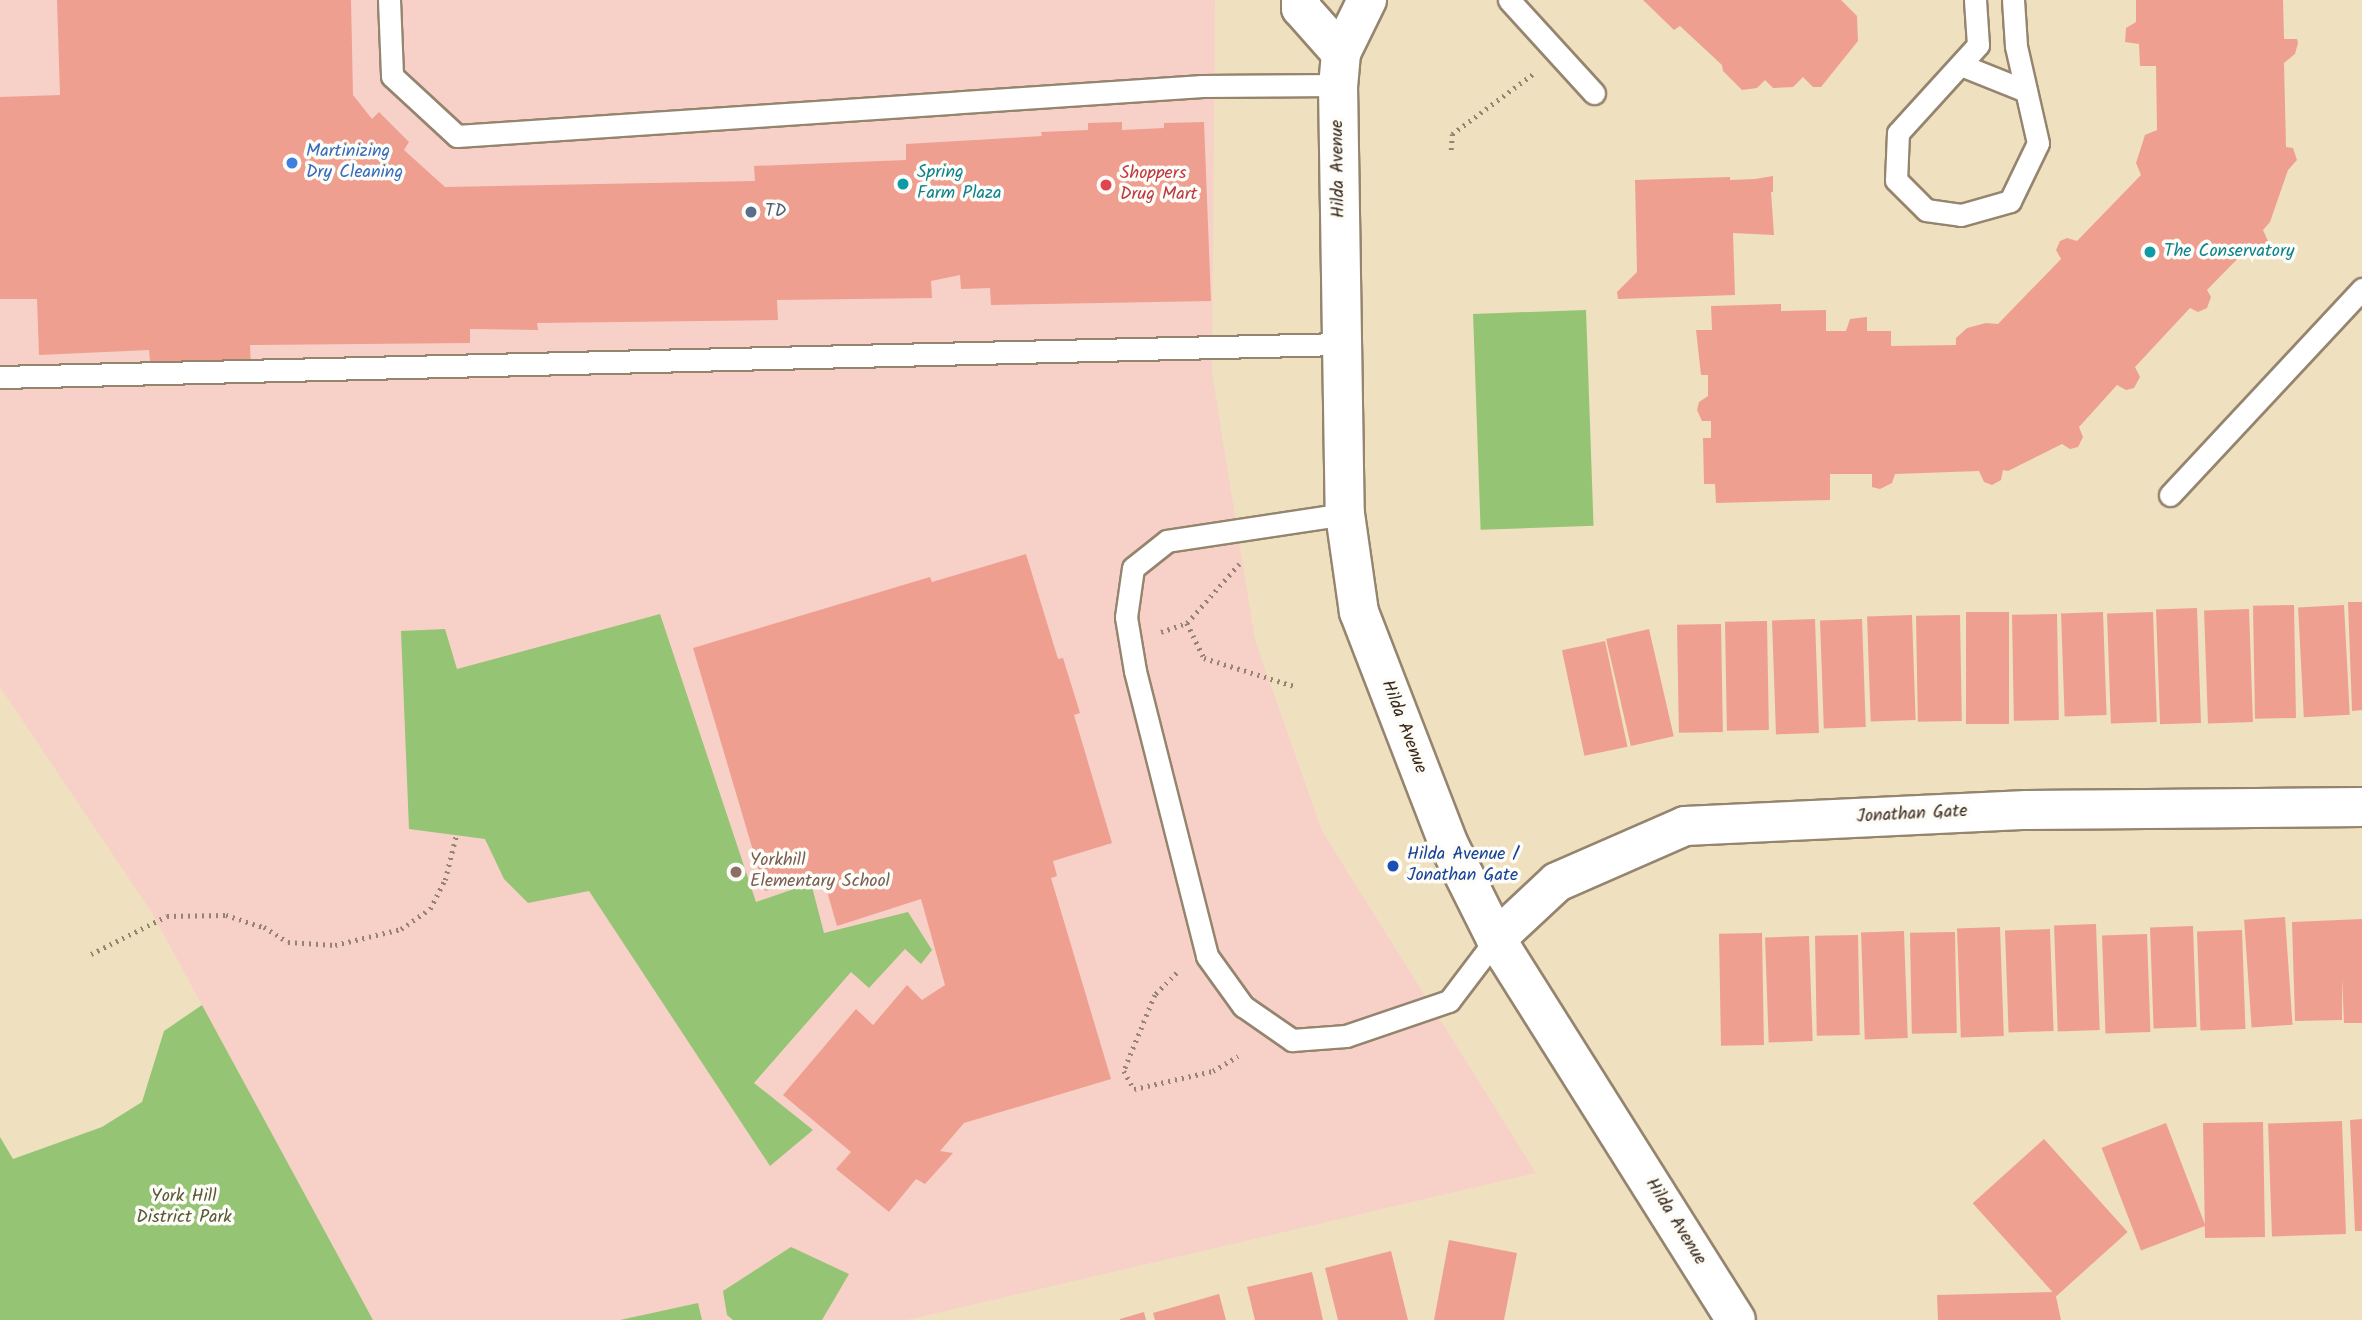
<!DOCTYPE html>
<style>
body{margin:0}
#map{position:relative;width:2362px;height:1320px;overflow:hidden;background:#efe0c0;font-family:Kalam,sans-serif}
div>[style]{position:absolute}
.built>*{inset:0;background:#f7d1c8}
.green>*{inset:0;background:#94c474;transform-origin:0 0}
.building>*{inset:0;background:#ef9f90;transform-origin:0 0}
.path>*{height:4.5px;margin-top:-2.25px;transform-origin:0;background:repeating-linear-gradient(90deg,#95856f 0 2px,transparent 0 7px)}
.roads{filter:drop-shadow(2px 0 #95856f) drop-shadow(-2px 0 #95856f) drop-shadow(0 2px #95856f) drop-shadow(0 -2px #95856f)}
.service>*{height:21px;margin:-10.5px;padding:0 10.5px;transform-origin:10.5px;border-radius:10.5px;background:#fff}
.minor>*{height:38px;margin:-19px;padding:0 19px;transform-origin:19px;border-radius:19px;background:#fff}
.tertiary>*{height:38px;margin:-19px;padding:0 19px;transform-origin:19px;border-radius:19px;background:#fff}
.dots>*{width:19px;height:19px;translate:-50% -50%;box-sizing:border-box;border:4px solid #fdfcf7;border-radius:50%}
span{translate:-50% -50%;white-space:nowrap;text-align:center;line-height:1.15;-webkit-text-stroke:7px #fdfcf7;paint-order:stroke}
.shop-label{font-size:18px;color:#366cbe}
.left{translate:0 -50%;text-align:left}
.street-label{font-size:18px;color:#3b2a1e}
.culture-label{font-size:18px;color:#0d838f}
.health-label{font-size:18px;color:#be3a42}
.service-label{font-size:18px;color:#4e5e75}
.transit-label{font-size:18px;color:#164399}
.education-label{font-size:18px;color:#785e54}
.park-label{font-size:18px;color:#565838}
</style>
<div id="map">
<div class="built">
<i style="clip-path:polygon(0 0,1215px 0,1212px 373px,1255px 640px,1322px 831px,1536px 1173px,907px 1320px,373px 1320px,152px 913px,0 687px)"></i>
</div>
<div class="green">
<i style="left:1586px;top:310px;width:216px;height:113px;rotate:88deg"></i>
<i style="clip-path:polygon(660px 614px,756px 902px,811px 883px,824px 933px,908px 912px,932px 950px,921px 964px,905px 949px,869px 988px,851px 972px,754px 1083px,813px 1130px,770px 1166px,589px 891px,528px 903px,504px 879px,485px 839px,409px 829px,401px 631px,445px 629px,457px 669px)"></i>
<i style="clip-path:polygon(202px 1005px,373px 1320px,0 1320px,0 1137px,13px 1159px,102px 1127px,142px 1102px,164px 1031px)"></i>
<i style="clip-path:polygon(791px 1247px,849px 1274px,822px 1320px,733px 1320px,727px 1315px,723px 1291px)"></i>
<i style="clip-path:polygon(698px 1303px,702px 1320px,620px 1320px)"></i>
</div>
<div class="building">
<i style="clip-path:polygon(57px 0,351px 0,353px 95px,372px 119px,379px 112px,409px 142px,404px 150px,445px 187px,755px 181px,754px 166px,906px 160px,906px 144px,1042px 136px,1041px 132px,1088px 130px,1088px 123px,1122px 122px,1122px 130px,1164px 128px,1164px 123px,1204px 122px,1211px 301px,991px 305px,990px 288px,961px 289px,960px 275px,931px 281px,932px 298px,777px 300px,778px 320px,537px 323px,538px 330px,470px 329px,470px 343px,250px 345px,251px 368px,151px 372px,149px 350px,39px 355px,37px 299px,0 299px,0 97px,60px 95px)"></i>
<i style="clip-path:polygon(1643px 0,1841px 0,1857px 16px,1858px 41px,1821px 87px,1813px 87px,1803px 77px,1793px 87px,1773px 88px,1765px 80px,1757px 88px,1742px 90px,1723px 71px,1722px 65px,1680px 26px,1674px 30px)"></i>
<i style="clip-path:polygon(2136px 0,2283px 0,2284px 39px,2297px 39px,2298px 43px,2295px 54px,2284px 63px,2286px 147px,2293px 148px,2297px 160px,2288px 170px,2270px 222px,2263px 230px,2268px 241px,2263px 250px,2255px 252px,2247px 249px,2207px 290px,2211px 297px,2207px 308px,2198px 312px,2190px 308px,2135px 367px,2140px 377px,2134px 388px,2126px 390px,2117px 385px,2079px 427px,2083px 437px,2078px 447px,2070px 449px,2062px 444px,2008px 471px,2003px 470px,2001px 480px,1992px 485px,1984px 482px,1979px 471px,1895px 474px,1892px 483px,1880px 489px,1872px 487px,1872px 474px,1830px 474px,1830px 500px,1716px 503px,1715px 484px,1704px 484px,1703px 438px,1711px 438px,1711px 421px,1702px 421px,1697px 410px,1699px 402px,1708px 396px,1708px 375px,1701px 375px,1696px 330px,1712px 330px,1711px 306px,1781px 304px,1781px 311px,1826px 310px,1826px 331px,1846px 331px,1850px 319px,1867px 317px,1867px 331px,1891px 331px,1891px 346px,1956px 345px,1956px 338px,1967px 328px,1986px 323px,1998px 324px,2061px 259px,2056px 250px,2060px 241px,2067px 238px,2077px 241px,2141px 175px,2136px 163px,2145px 135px,2157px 130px,2156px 66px,2140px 66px,2139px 44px,2125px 42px,2126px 28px,2136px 22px)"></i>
<i style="clip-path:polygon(1773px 176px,1773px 192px,1771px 192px,1774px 235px,1733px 233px,1735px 295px,1618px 299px,1617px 292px,1637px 272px,1635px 180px,1730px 177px,1730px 180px,1755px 179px)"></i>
<i style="clip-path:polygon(1026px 554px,1058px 659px,1063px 658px,1080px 713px,1074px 715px,1112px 843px,1053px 861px,1057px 876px,1051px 878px,1111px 1079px,964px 1123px,940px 1151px,953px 1153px,925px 1184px,916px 1179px,889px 1212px,836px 1169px,851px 1152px,783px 1095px,856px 1009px,873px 1025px,907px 985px,922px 1000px,945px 985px,921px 899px,837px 926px,822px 874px,765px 891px,693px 648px,930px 577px,932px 582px)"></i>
<i style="clip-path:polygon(2348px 602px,2362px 602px,2362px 710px,2352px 711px)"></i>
<i style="left:2294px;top:605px;width:113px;height:41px;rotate:89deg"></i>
<i style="left:2344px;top:605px;width:110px;height:46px;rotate:87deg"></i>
<i style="left:2197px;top:608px;width:115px;height:41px;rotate:88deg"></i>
<i style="left:2249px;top:609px;width:113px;height:45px;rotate:88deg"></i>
<i style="left:1966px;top:612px;width:43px;height:112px"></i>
<i style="left:2103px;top:612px;width:103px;height:42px;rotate:88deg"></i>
<i style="left:2153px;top:612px;width:110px;height:46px;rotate:88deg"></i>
<i style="left:2057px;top:614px;width:106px;height:45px;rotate:89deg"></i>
<i style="left:1912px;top:615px;width:105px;height:45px;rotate:88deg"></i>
<i style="left:1960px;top:615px;width:106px;height:44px;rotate:89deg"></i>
<i style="left:1815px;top:619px;width:114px;height:43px;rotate:88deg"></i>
<i style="left:1862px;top:619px;width:108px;height:42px;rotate:88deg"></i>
<i style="left:1767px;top:621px;width:109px;height:42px;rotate:89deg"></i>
<i style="left:1721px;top:624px;width:108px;height:44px;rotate:89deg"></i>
<i style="left:1649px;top:629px;width:110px;height:44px;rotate:77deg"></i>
<i style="left:1605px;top:641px;width:108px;height:44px;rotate:78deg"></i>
<i style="left:2285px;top:917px;width:108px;height:41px;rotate:86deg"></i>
<i style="clip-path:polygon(2362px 919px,2362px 1023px,2344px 1023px,2342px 978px,2342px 1020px,2295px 1021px,2292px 922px)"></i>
<i style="left:2096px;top:924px;width:106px;height:42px;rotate:88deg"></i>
<i style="left:2193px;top:926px;width:101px;height:43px;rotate:88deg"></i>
<i style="left:2000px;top:927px;width:109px;height:43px;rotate:88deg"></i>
<i style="left:2050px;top:929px;width:102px;height:45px;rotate:88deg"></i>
<i style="left:2242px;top:930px;width:99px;height:45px;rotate:88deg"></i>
<i style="left:1904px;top:931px;width:107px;height:43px;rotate:88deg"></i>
<i style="left:1955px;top:932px;width:101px;height:45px;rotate:89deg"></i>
<i style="left:1762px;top:933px;width:112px;height:43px;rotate:89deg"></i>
<i style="left:2147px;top:934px;width:98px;height:45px;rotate:88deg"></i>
<i style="left:1858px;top:935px;width:100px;height:43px;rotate:89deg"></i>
<i style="left:1809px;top:936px;width:105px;height:44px;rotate:88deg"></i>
<i style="clip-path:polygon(2362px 1119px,2362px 1231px,2355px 1231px,2350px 1120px)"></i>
<i style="left:2342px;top:1121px;width:113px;height:74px;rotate:88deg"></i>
<i style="left:2263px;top:1122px;width:115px;height:60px;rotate:89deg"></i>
<i style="left:2166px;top:1123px;width:110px;height:69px;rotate:69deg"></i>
<i style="left:2044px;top:1139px;width:125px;height:96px;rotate:48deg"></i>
<i style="clip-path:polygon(1449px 1240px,1517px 1253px,1504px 1320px,1434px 1320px)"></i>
<i style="clip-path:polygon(1391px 1251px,1408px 1320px,1338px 1320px,1325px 1268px)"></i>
<i style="clip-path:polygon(1312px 1272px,1323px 1320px,1255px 1320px,1247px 1287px)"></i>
<i style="clip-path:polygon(2055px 1292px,2061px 1320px,1938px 1320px,1937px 1295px)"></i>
<i style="clip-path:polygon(1219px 1294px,1226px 1320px,1155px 1320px,1153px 1313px)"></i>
<i style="clip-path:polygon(1144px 1312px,1146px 1320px,1120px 1320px,1120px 1319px)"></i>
</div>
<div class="path">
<i style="left:1451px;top:150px;width:16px;rotate:-86deg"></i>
<i style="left:1452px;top:134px;width:102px;rotate:-36.6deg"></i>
<i style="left:1187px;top:623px;width:39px;rotate:64deg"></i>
<i style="left:1204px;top:658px;width:94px;rotate:17.3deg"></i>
<i style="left:1161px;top:632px;width:28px;rotate:-19deg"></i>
<i style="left:1187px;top:623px;width:79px;rotate:-48.6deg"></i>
<i style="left:91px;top:954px;width:85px;rotate:-26.6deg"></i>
<i style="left:167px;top:916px;width:59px;rotate:-1deg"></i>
<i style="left:226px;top:915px;width:40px;rotate:18deg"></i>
<i style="left:264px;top:927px;width:28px;rotate:32deg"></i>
<i style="left:288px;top:942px;width:47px;rotate:3.7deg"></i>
<i style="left:335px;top:945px;width:68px;rotate:-13.6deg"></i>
<i style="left:401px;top:929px;width:35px;rotate:-35deg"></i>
<i style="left:430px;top:909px;width:33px;rotate:-63deg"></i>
<i style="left:445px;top:880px;width:45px;rotate:-76deg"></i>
<i style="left:1177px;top:973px;width:31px;rotate:135deg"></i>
<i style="left:1155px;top:995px;width:82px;rotate:112.2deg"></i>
<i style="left:1124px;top:1071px;width:21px;rotate:61deg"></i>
<i style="left:1134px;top:1089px;width:81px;rotate:-12.8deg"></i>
<i style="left:1213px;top:1071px;width:29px;rotate:-31deg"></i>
</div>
<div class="roads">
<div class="service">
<i style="left:389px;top:0;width:76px;rotate:87.7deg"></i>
<i style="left:392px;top:76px;width:88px;rotate:42.7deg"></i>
<i style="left:457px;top:136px;width:747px;rotate:-3.84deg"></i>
<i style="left:1202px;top:86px;width:136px;rotate:-0.4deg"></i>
<i style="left:1509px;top:0;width:126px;rotate:47.6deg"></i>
<i style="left:1975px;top:0;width:45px;rotate:86.2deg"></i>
<i style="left:1978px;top:45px;width:119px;rotate:132.3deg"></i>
<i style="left:1898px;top:133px;width:47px;rotate:92.4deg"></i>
<i style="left:1896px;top:180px;width:42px;rotate:45deg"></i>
<i style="left:1926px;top:210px;width:35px;rotate:8deg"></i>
<i style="left:1961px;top:215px;width:51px;rotate:-15.9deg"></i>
<i style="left:2010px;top:201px;width:64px;rotate:-64.2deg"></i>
<i style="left:2038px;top:143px;width:99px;rotate:-102.8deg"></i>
<i style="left:2016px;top:46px;width:46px;rotate:-93.7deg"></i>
<i style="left:1961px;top:65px;width:70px;rotate:21.8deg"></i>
<i style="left:0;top:377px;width:1342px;rotate:-1.41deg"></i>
<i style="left:2170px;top:495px;width:282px;rotate:-47deg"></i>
<i style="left:1345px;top:514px;width:180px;rotate:171.4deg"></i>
<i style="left:1167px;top:541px;width:43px;rotate:141.5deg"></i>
<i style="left:1133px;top:568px;width:49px;rotate:98.1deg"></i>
<i style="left:1126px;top:617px;width:55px;rotate:80.5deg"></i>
<i style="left:1135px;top:671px;width:294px;rotate:75.8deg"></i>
<i style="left:1207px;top:956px;width:62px;rotate:54.2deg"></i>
<i style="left:1243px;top:1006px;width:60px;rotate:34.8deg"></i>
<i style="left:1292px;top:1040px;width:54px;rotate:-4.2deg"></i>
<i style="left:1346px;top:1036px;width:109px;rotate:-18.8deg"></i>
<i style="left:1449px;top:1001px;width:78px;rotate:-52.8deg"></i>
</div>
<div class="minor">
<i style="left:1496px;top:939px;width:83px;rotate:-43.1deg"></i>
<i style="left:1557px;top:882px;width:140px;rotate:-23.6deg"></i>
<i style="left:1685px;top:826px;width:342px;rotate:-2.7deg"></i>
<i style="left:2027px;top:810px;width:335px;rotate:-0.5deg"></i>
</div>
<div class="tertiary">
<i style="left:1301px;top:0;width:8px;rotate:90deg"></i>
<i style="left:1301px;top:8px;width:60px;rotate:48.4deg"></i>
<i style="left:1367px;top:0;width:59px;rotate:116.1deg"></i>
<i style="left:1341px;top:53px;width:32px;rotate:95deg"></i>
<i style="left:1338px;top:85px;width:429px;rotate:89.1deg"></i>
<i style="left:1345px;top:514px;width:99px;rotate:81.9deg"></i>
<i style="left:1359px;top:612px;width:250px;rotate:68.9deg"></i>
<i style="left:1449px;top:845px;width:105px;rotate:63.4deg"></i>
<i style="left:1496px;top:939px;width:450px;rotate:57.8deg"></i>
</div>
</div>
<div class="dots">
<i style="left:292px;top:163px;background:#3f7fe0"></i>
<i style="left:903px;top:184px;background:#0f9aa8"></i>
<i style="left:1106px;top:185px;background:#e0444e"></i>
<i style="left:751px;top:212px;background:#5c6f8a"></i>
<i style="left:2150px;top:252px;background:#0f9aa8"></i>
<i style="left:1393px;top:866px;background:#1a4fb4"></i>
<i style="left:736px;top:872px;background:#8d6e63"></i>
</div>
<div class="shop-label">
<span class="left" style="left:306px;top:163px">Martinizing<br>Dry Cleaning</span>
</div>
<div class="street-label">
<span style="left:1339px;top:169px;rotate:-91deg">Hilda Avenue</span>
<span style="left:1403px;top:727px;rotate:69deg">Hilda Avenue</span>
<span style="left:1912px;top:815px;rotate:-3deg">Jonathan Gate</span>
<span style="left:1675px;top:1222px;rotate:58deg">Hilda Avenue</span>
</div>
<div class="culture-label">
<span class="left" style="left:917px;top:184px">Spring<br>Farm Plaza</span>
<span class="left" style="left:2164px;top:252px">The Conservatory</span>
</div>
<div class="health-label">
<span class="left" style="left:1120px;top:185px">Shoppers<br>Drug Mart</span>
</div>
<div class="service-label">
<span class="left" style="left:765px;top:212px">TD</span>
</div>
<div class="transit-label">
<span class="left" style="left:1407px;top:866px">Hilda Avenue /<br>Jonathan Gate</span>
</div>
<div class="education-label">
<span class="left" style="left:750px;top:872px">Yorkhill<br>Elementary School</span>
</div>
<div class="park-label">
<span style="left:184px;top:1208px">York Hill<br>District Park</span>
</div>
</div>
